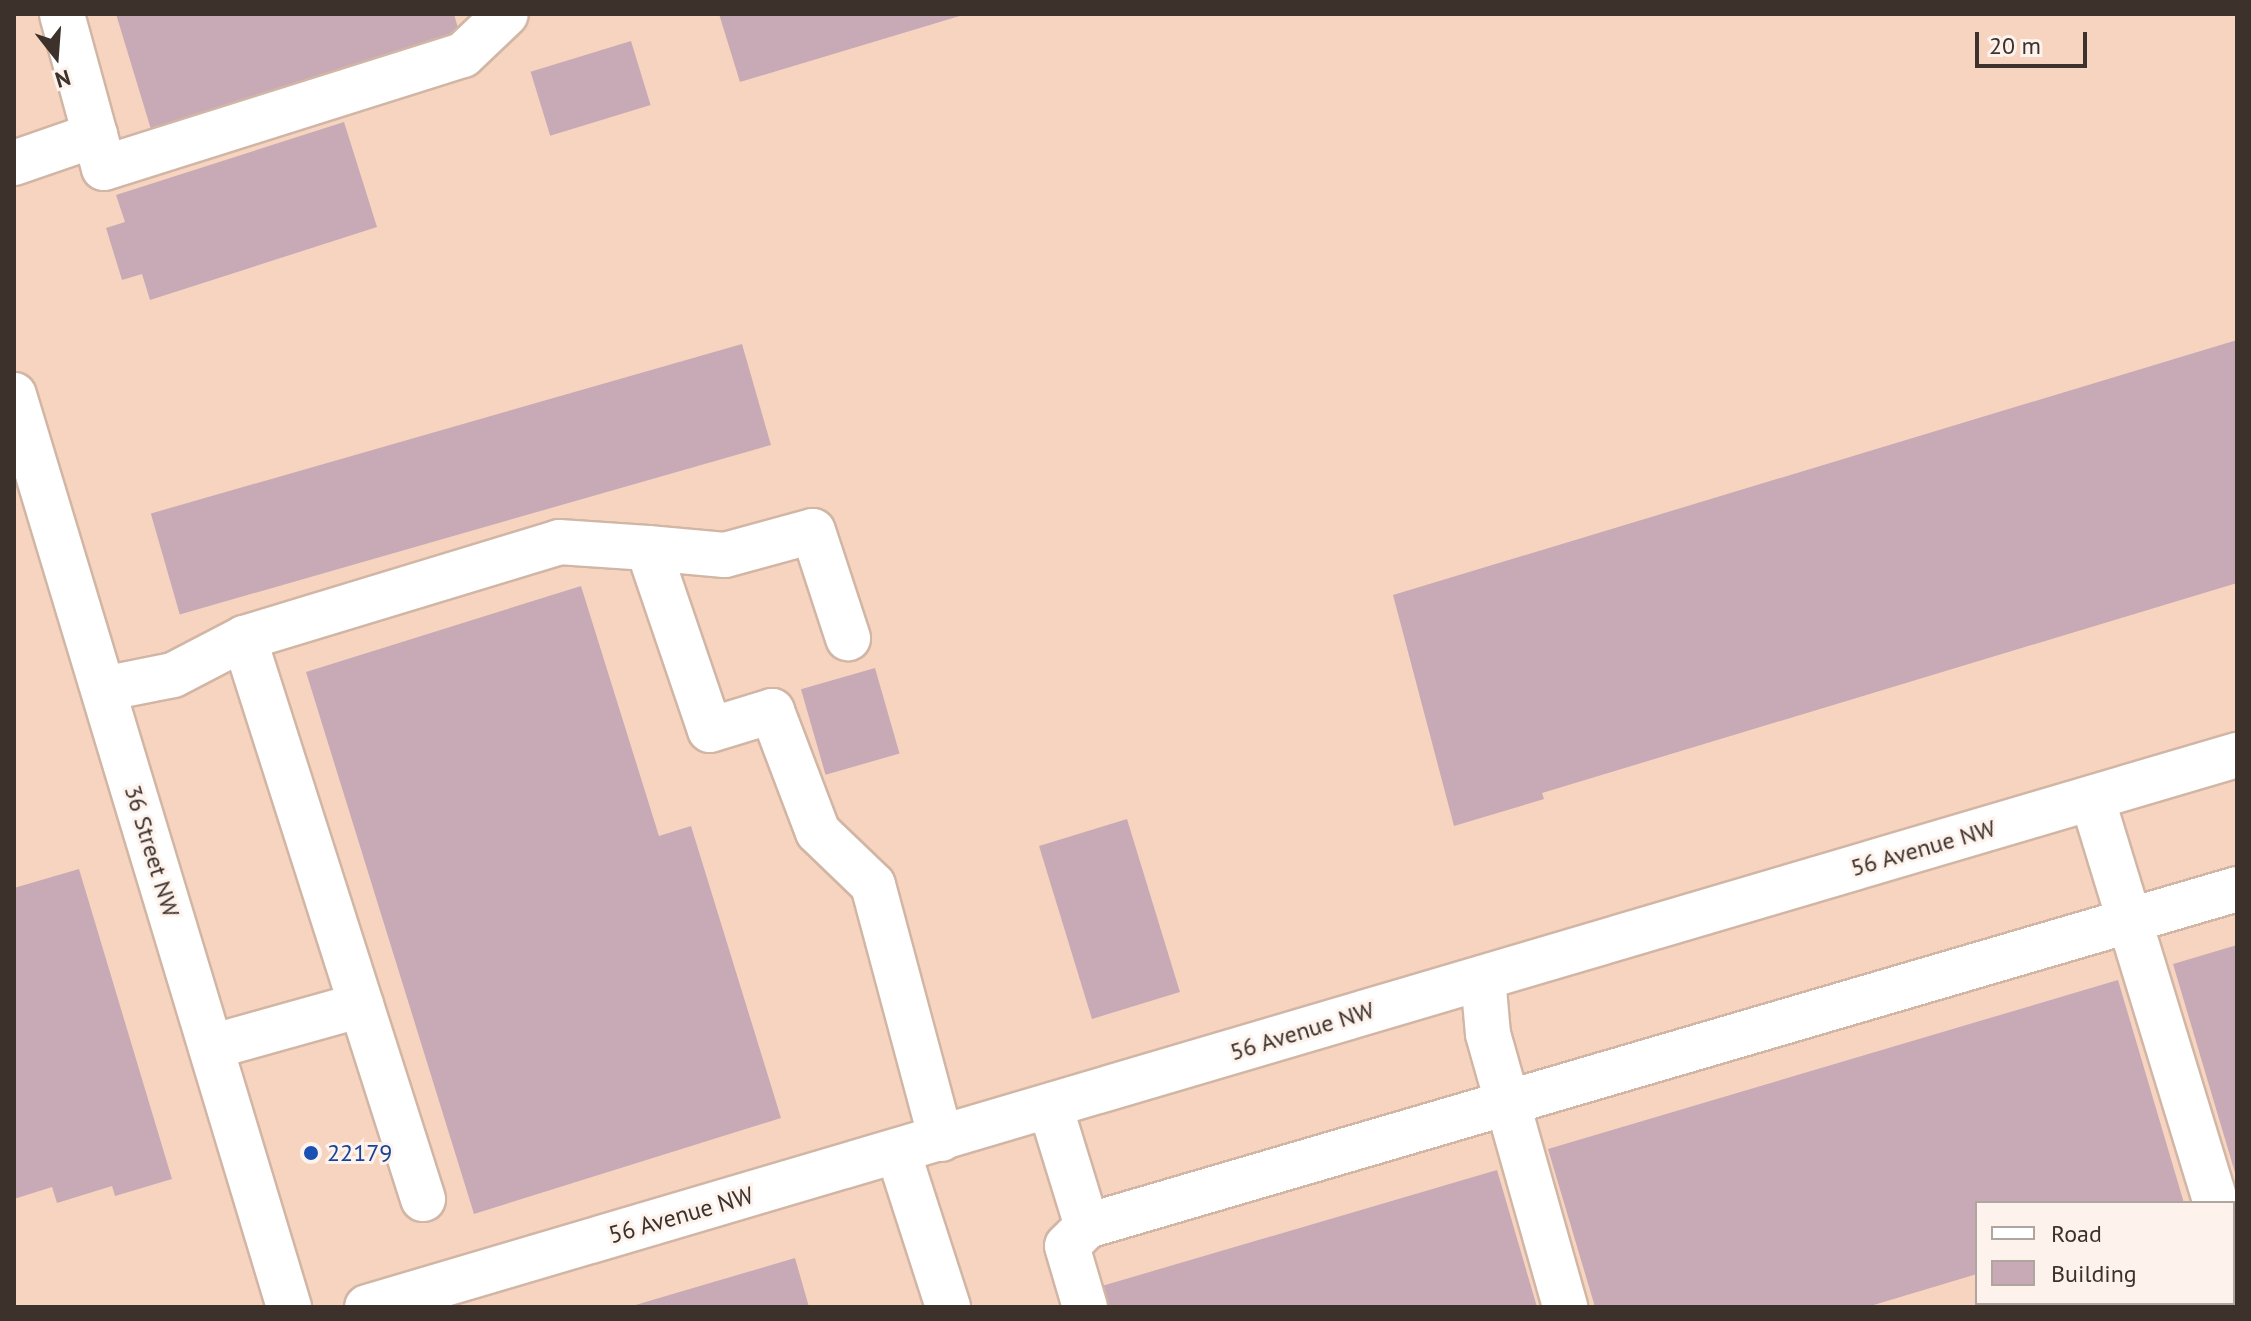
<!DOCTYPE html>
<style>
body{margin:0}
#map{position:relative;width:2251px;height:1321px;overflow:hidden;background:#fee2d0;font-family:"PT Sans",sans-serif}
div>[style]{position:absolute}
.built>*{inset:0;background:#f7d4bf}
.building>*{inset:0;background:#c8aab6;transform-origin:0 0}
.roads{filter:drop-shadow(2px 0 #d1b6a5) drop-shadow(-2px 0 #d1b6a5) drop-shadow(0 2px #d1b6a5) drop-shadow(0 -2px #d1b6a5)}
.minor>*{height:44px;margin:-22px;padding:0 22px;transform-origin:22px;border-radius:22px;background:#fff}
.dots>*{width:22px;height:22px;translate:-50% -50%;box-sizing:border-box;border:4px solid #fef3ec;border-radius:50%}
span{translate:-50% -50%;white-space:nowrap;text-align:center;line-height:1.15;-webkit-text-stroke:6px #fef3ec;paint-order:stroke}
.street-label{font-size:24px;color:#3c312b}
.transit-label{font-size:24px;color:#164399}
.left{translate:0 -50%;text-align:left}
.frame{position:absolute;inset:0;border:16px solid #3c312b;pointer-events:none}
.legend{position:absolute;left:1975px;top:1201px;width:260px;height:104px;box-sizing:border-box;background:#fef3ec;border:2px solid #b0a59f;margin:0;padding:10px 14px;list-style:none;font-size:24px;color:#3c312b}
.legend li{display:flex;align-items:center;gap:16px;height:40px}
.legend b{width:40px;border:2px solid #b0a59f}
.north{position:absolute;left:16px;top:16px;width:80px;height:80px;-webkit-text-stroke:6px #fef3ec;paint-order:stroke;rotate:163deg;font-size:22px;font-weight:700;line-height:32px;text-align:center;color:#3c312b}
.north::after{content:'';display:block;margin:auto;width:28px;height:36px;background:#3c312b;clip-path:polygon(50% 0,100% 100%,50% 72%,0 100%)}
.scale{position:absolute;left:1975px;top:32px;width:112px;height:36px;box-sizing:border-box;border:4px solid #3c312b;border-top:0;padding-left:10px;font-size:24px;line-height:28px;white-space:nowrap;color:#3c312b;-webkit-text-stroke:6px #fef3ec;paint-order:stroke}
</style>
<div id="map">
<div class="built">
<i style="clip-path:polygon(evenodd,14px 14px,2237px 14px,2237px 1307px,14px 1307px,14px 14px,1977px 1203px,2233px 1203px,2233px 1303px,1977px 1303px,1977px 1203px)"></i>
</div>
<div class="building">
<i style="clip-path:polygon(116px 14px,454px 14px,462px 42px,153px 136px)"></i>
<i style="clip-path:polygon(719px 14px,963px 14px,963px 15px,740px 82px)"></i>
<i style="left:631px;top:41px;width:67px;height:105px;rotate:73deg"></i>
<i style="clip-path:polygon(344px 122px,377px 227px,150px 300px,142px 274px,122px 280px,106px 228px,125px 222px,116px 195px)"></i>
<i style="clip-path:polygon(2237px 340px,2237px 583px,1542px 793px,1544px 799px,1454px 826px,1393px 595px)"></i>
<i style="left:742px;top:344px;width:105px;height:615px;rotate:74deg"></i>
<i style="clip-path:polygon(581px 586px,659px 836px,691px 826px,781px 1118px,474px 1214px,306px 672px)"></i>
<i style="left:875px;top:668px;width:89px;height:77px;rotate:74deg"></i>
<i style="left:1127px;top:819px;width:181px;height:92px;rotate:73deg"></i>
<i style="clip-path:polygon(79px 869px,172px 1179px,115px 1196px,112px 1186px,57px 1203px,52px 1187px,14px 1199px,14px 888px)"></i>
<i style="clip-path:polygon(2237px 945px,2237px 1176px,2236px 1176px,2173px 964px)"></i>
<i style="clip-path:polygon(2118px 980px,2184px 1203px,1977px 1203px,1977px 1274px,1867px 1307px,1595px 1307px,1548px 1149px)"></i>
<i style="clip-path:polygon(1497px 1170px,1537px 1307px,1101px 1307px,1095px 1288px)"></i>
<i style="clip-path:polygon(795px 1258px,809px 1307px,632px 1307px,632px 1306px)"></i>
</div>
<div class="roads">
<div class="minor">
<i style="left:95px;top:135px;width:34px;rotate:75deg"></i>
<i style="left:104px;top:168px;width:376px;rotate:-17.5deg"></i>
<i style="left:463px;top:55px;width:59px;rotate:-43.6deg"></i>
<i style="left:14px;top:163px;width:86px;rotate:-19.1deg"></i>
<i style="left:95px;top:135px;width:125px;rotate:-105.3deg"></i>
<i style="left:14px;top:395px;width:953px;rotate:73.22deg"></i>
<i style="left:648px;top:548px;width:77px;rotate:5.2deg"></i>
<i style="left:725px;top:555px;width:91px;rotate:-15.3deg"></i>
<i style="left:813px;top:531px;width:113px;rotate:71.9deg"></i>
<i style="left:244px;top:638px;width:329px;rotate:-16.9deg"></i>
<i style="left:559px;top:542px;width:89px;rotate:3.9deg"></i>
<i style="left:648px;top:548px;width:192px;rotate:71.2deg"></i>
<i style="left:710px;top:730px;width:65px;rotate:-17deg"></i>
<i style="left:772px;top:711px;width:129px;rotate:69.2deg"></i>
<i style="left:818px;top:832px;width:76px;rotate:43.9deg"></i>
<i style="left:873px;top:885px;width:263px;rotate:75deg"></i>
<i style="left:103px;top:689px;width:71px;rotate:-11.3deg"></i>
<i style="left:173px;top:675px;width:80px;rotate:-27.5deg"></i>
<i style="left:244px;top:638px;width:589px;rotate:72.3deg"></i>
<i style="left:2092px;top:798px;width:424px;rotate:73deg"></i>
<i style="left:1483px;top:978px;width:56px;rotate:84.9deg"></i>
<i style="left:1488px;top:1034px;width:284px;rotate:74.2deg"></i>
<i style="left:211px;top:1047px;width:156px;rotate:-15.6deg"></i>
<i style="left:1050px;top:1106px;width:126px;rotate:72.9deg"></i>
<i style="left:1087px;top:1226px;width:28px;rotate:135deg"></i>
<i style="left:1067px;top:1246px;width:64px;rotate:73.6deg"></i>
<i style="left:898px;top:1152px;width:163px;rotate:72.1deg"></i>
<i style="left:1087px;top:1226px;width:1198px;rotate:-16.33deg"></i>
<i style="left:2233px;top:1233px;width:6px;rotate:45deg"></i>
<i style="left:367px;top:1307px;width:1950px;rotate:-16.45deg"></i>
<i style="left:2196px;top:1307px;width:4px;rotate:-76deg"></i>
</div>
</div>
<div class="dots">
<i style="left:311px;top:1153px;background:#1a4fb4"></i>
</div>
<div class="street-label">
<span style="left:1923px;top:848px;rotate:-16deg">56 Avenue NW</span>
<span style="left:152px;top:851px;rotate:73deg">36 Street NW</span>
<span style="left:1302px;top:1031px;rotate:-17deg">56 Avenue NW</span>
<span style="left:681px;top:1215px;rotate:-16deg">56 Avenue NW</span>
</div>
<div class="transit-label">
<span class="left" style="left:327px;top:1153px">22179</span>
</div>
<div class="frame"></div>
<ul class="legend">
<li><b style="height:10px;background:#fff"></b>Road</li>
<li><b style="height:22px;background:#c8aab6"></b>Building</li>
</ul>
<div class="north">N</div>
<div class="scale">20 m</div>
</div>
